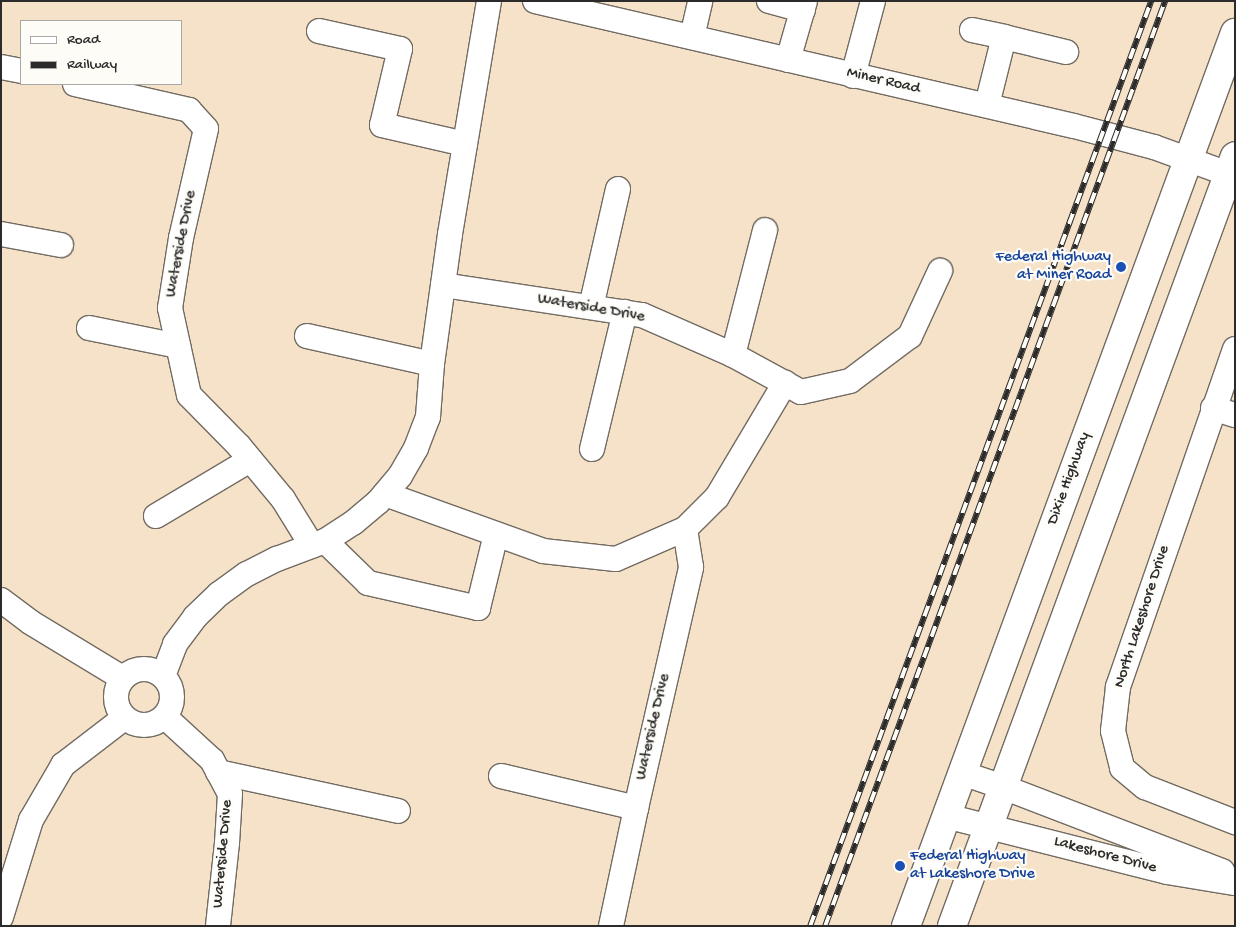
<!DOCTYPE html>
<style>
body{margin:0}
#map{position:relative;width:1236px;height:927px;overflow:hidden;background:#f5e2c8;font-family:"Gochi Hand",sans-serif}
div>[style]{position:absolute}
.roads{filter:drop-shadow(1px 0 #726b62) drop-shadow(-1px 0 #726b62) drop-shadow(0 1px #726b62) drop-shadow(0 -1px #726b62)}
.minor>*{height:24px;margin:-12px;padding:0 12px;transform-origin:12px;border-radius:12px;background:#fff}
.minor>.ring{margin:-12px;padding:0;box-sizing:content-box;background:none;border:24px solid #fff;border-radius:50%}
.major>*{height:28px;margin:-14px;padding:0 14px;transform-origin:14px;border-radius:14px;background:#fff}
.rail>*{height:5.5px;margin-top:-2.75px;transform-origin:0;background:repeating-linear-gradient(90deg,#fdfcf7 0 11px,#2b2b2b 0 22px);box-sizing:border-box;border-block:1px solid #2b2b2b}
.dots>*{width:14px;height:14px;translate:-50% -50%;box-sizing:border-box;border:2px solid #fdfcf7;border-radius:50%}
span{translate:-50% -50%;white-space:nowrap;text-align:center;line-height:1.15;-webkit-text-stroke:4.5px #fdfcf7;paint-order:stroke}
.street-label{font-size:16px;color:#2b2b2b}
.transit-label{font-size:16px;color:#164399}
.right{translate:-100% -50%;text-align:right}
.left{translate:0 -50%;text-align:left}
.frame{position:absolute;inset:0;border:2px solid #2b2b2b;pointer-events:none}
.legend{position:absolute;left:20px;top:20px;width:162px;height:65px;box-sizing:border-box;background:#fdfcf7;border:1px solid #a9a8a5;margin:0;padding:6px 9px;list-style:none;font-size:15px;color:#2b2b2b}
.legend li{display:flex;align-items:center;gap:10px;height:25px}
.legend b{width:25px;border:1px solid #a9a8a5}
</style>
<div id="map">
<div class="roads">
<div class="minor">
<i style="left:535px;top:1px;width:553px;rotate:13.06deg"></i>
<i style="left:1074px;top:126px;width:83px;rotate:14.7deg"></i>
<i style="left:1154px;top:147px;width:79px;rotate:20deg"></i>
<i style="left:769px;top:1px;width:35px;rotate:15deg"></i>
<i style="left:972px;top:30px;width:33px;rotate:12deg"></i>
<i style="left:319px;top:31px;width:83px;rotate:12.5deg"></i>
<i style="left:400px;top:49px;width:78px;rotate:103.3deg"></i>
<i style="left:382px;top:125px;width:85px;rotate:12.9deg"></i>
<i style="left:692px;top:37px;width:37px;rotate:-77deg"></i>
<i style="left:788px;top:60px;width:61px;rotate:-73.9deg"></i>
<i style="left:1px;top:67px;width:20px;rotate:11deg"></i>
<i style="left:853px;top:76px;width:78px;rotate:-75.1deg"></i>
<i style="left:75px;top:84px;width:117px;rotate:12.8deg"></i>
<i style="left:189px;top:110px;width:25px;rotate:48deg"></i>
<i style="left:206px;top:129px;width:112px;rotate:102.9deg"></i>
<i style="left:181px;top:238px;width:71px;rotate:98.9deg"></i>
<i style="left:170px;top:308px;width:89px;rotate:77.7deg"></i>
<i style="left:189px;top:395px;width:71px;rotate:45.6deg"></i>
<i style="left:239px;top:446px;width:69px;rotate:50.3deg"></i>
<i style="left:283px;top:499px;width:55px;rotate:58.3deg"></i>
<i style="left:987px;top:105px;width:70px;rotate:-76deg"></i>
<i style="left:1004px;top:37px;width:64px;rotate:13.6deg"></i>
<i style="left:1px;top:234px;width:61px;rotate:10.4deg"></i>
<i style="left:443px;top:285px;width:201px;rotate:8.6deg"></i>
<i style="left:642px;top:315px;width:99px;rotate:23.7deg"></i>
<i style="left:733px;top:355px;width:77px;rotate:28.6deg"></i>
<i style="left:801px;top:392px;width:50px;rotate:-12.7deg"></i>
<i style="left:850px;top:381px;width:75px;rotate:-36.9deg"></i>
<i style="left:910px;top:336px;width:72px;rotate:-65.2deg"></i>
<i style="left:591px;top:307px;width:121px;rotate:-77.1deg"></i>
<i style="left:89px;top:328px;width:91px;rotate:11.4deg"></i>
<i style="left:307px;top:336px;width:128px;rotate:12.6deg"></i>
<i style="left:1235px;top:349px;width:358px;rotate:109.1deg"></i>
<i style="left:1118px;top:687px;width:44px;rotate:96.5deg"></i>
<i style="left:1113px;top:731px;width:38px;rotate:76deg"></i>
<i style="left:1122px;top:768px;width:30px;rotate:40deg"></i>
<i style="left:1145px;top:787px;width:97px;rotate:21.3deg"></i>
<i style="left:733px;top:355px;width:129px;rotate:-75.6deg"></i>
<i style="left:1213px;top:408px;width:23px;rotate:18deg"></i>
<i style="left:592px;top:449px;width:141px;rotate:-76.5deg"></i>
<i style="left:385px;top:494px;width:168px;rotate:19.8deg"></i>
<i style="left:543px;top:551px;width:73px;rotate:6.3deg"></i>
<i style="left:616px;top:559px;width:75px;rotate:-23.5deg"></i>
<i style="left:685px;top:529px;width:45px;rotate:-45deg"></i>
<i style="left:717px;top:497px;width:133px;rotate:-59.2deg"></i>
<i style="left:156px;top:516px;width:109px;rotate:-30.8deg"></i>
<i style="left:325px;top:541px;width:60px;rotate:44.3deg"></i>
<i style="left:368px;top:583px;width:113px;rotate:12.8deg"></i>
<i style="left:478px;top:608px;width:76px;rotate:-76.3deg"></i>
<i style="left:1px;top:600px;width:36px;rotate:37deg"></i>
<i style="left:30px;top:622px;width:108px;rotate:31.3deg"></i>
<i class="ring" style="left:116px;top:669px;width:32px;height:32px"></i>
<i style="left:163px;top:676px;width:34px;rotate:-69deg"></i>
<i style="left:175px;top:644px;width:34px;rotate:-53deg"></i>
<i style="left:195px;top:617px;width:33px;rotate:-44deg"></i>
<i style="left:219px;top:594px;width:34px;rotate:-36deg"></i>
<i style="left:247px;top:574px;width:34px;rotate:-27deg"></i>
<i style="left:277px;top:559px;width:51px;rotate:-20.6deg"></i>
<i style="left:325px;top:541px;width:33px;rotate:-33deg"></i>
<i style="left:353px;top:523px;width:33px;rotate:-40deg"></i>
<i style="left:378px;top:502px;width:34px;rotate:-50deg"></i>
<i style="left:400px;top:476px;width:32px;rotate:-60deg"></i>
<i style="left:416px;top:448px;width:33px;rotate:-69deg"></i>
<i style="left:428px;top:417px;width:53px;rotate:-85.7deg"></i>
<i style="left:432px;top:364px;width:131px;rotate:-82.1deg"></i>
<i style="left:450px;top:234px;width:236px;rotate:-80.5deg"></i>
<i style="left:165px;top:717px;width:64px;rotate:42.5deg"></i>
<i style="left:212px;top:760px;width:38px;rotate:62deg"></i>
<i style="left:230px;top:794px;width:49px;rotate:93.5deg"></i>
<i style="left:227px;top:843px;width:83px;rotate:96.2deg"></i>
<i style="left:218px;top:772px;width:184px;rotate:12.2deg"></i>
<i style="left:962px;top:773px;width:43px;rotate:18.9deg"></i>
<i style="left:1003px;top:787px;width:235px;rotate:21deg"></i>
<i style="left:501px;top:776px;width:139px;rotate:13.3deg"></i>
<i style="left:946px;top:816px;width:228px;rotate:14.2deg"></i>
<i style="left:1167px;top:872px;width:69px;rotate:9.2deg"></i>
<i style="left:1px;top:917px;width:102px;rotate:-72.8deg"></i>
<i style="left:31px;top:820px;width:64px;rotate:-59.8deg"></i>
<i style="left:63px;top:765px;width:77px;rotate:-37.6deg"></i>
<i style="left:611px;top:926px;width:121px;rotate:-78deg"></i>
<i style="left:636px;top:808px;width:247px;rotate:-77.1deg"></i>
<i style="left:691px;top:567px;width:38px;rotate:-99deg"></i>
</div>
<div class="major">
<i style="left:906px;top:926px;width:952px;rotate:-69.78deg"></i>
<i style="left:952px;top:926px;width:820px;rotate:-69.82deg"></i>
</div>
</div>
<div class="rail">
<i style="left:810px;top:926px;width:986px;rotate:-69.76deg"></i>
<i style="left:825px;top:926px;width:986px;rotate:-69.82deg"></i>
</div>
<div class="dots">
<i style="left:1121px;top:267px;background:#1a4fb4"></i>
<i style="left:900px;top:866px;background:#1a4fb4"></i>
</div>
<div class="street-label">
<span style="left:883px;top:82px;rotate:13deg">Miner Road</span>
<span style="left:182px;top:244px;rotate:-79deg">Waterside Drive</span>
<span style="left:591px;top:309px;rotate:10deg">Waterside Drive</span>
<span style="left:1070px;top:479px;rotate:-70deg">Dixie Highway</span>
<span style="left:1143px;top:617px;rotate:-72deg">North Lakeshore Drive</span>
<span style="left:654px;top:727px;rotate:-77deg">Waterside Drive</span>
<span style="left:224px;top:854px;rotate:-85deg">Waterside Drive</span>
<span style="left:1105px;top:856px;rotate:15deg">Lakeshore Drive</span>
</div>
<div class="transit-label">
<span class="right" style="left:1111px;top:267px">Federal Highway<br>at Miner Road</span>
<span class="left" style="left:910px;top:866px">Federal Highway<br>at Lakeshore Drive</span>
</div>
<div class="frame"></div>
<ul class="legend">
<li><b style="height:6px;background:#fff"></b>Road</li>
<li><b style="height:6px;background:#2b2b2b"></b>Railway</li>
</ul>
</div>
